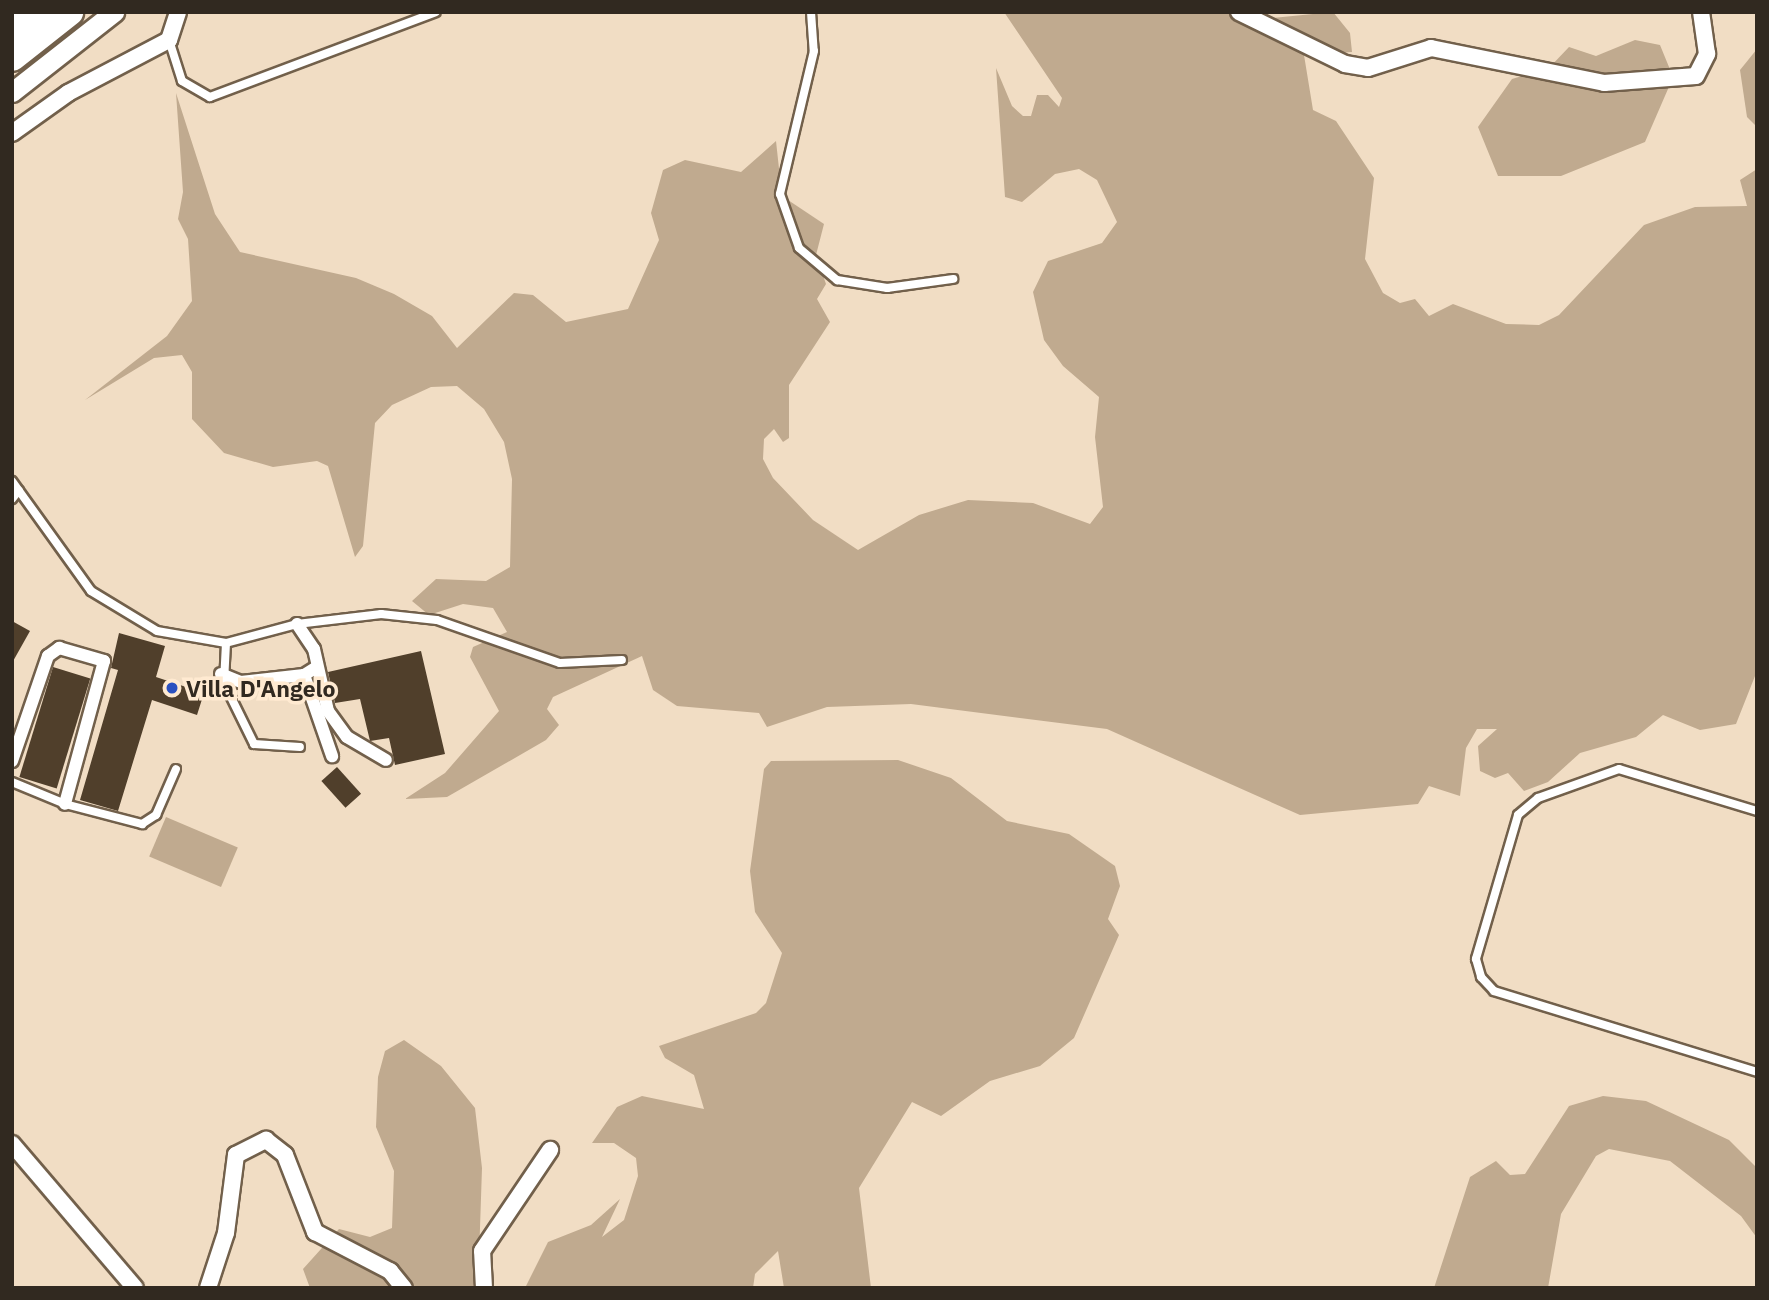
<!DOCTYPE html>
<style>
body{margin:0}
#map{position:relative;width:1769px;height:1300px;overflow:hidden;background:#f1ddc4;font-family:"IBM Plex Sans",sans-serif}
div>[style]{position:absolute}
.green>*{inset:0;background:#c0aa8f;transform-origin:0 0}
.building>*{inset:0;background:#503f2b;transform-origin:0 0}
.roads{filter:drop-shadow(2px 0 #72604b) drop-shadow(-2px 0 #72604b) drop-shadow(0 2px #72604b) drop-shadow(0 -2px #72604b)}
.service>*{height:8px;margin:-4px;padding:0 4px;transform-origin:4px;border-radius:4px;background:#fff}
.pedestrian>*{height:12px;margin:-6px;padding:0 6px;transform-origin:6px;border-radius:6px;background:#fff}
.minor>*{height:16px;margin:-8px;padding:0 8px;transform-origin:8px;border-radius:8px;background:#fff}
.tertiary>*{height:19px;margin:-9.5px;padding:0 9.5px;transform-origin:9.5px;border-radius:9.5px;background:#fff}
.motorway>*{height:28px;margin:-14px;padding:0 14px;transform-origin:14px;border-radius:14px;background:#fff}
.dots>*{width:19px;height:19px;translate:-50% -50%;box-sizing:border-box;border:4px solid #ffead1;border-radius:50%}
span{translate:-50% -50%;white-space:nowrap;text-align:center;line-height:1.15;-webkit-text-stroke:7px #ffead1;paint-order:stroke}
.poi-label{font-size:23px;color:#312920;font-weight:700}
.left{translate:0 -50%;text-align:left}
.frame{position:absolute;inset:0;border:14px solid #312920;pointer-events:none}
</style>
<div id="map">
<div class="green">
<i style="clip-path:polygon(1004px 12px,1245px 12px,1253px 20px,1333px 12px,1350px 33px,1352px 52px,1304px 55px,1313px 110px,1336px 121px,1374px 178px,1365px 259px,1383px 293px,1400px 303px,1415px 299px,1429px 316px,1453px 304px,1506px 324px,1539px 325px,1559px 315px,1644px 225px,1695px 207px,1747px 206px,1740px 180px,1757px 169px,1757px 671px,1736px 724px,1700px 730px,1663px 715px,1636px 737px,1580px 753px,1548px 782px,1524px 791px,1508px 773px,1495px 778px,1480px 771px,1478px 746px,1497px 729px,1477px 729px,1466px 748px,1460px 796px,1429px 786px,1418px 804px,1300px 815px,1107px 729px,911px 704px,827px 707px,767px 727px,759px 713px,677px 706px,653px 690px,642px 656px,553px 697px,547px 709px,559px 725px,546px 740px,447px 797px,405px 799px,445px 773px,499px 711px,470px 657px,473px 647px,507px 632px,493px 608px,463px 604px,429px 615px,412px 601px,436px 579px,486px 581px,510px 567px,512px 479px,504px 442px,484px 409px,457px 386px,431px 387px,392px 405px,375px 423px,363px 546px,355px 557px,328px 466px,317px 461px,273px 467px,224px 453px,192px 419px,192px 372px,182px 355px,154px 358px,85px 400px,167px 336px,192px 301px,188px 239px,178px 219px,183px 192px,176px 93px,215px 214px,240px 252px,356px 278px,394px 294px,432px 316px,457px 348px,514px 293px,533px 295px,566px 322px,628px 309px,659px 240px,651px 213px,663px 170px,685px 160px,741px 172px,776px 141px,782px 196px,824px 224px,816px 255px,826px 284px,817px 299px,830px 322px,789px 385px,789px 438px,783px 442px,774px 429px,764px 439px,763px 459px,773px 478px,813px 520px,858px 550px,919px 515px,968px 500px,1033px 503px,1090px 524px,1103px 507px,1095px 437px,1099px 397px,1063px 366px,1044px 340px,1033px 292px,1048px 261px,1102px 243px,1117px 222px,1097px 180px,1079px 169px,1055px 174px,1022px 202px,1005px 197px,996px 68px,1012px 106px,1023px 116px,1031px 116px,1037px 95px,1048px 95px,1059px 107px,1062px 98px)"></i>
<i style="clip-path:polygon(1635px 40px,1660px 45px,1669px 67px,1668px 89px,1645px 142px,1561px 176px,1498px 176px,1478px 127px,1512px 79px,1549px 68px,1569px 47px,1596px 56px)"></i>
<i style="clip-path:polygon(1757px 49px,1757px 127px,1747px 117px,1740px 70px)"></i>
<i style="clip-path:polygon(898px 760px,951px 778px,1007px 821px,1069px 834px,1115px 866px,1120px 886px,1108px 919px,1119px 935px,1074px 1038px,1040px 1066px,990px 1081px,941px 1116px,912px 1102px,859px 1188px,871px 1288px,784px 1288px,778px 1251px,755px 1274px,753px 1288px,525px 1288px,548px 1242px,591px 1225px,620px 1199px,602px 1237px,624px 1220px,638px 1176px,636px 1158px,614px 1143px,592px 1143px,617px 1107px,642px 1096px,704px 1109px,694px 1075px,665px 1058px,659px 1046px,756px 1013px,766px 1003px,782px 953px,755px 912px,750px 871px,764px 769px,771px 761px)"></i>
<i style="left:166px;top:817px;width:78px;height:43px;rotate:23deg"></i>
<i style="clip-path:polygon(404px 1040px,441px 1066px,475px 1108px,482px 1168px,478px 1288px,310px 1288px,303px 1269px,339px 1229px,370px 1237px,392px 1228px,394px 1171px,376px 1127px,378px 1077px,385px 1051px)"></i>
<i style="clip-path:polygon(1603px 1096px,1646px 1101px,1729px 1140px,1757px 1168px,1757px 1238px,1741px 1216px,1670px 1161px,1609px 1149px,1596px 1156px,1561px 1214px,1548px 1288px,1434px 1288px,1470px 1177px,1496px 1161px,1510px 1175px,1525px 1174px,1569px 1106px)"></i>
</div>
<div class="building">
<i style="clip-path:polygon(12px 621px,30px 631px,12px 663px)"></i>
<i style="clip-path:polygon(119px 633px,165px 646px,156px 677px,204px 693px,197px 715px,152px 700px,118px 811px,80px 800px,118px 670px,111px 668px)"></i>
<i style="clip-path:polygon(421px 651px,445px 754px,395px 765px,389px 738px,370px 741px,360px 699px,335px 703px,328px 672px)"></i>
<i style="left:53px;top:667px;width:39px;height:115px;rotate:17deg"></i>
<i style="left:337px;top:767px;width:36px;height:21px;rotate:48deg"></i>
</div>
<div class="roads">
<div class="service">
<i style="left:811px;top:12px;width:39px;rotate:86deg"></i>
<i style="left:814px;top:51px;width:147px;rotate:103.4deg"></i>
<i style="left:780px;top:194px;width:57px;rotate:70.6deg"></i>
<i style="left:799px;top:248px;width:50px;rotate:40.1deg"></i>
<i style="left:837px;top:280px;width:51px;rotate:9.1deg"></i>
<i style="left:887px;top:288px;width:67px;rotate:-7.8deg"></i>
<i style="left:169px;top:40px;width:43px;rotate:72.4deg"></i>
<i style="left:182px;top:81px;width:32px;rotate:30deg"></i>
<i style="left:210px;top:97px;width:241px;rotate:-20.6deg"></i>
<i style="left:12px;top:481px;width:135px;rotate:54.3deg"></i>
<i style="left:91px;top:591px;width:77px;rotate:31.2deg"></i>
<i style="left:157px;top:631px;width:70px;rotate:9.9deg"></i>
<i style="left:226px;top:643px;width:73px;rotate:-15deg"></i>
<i style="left:297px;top:624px;width:85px;rotate:-6.8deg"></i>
<i style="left:381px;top:614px;width:56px;rotate:6.1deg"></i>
<i style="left:437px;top:620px;width:130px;rotate:19.3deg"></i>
<i style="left:560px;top:663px;width:62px;rotate:-2.8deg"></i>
<i style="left:12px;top:499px;width:11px;rotate:-52deg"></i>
<i style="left:226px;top:643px;width:40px;rotate:92.9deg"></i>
<i style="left:224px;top:683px;width:68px;rotate:63.8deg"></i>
<i style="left:254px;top:744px;width:46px;rotate:3.7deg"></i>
<i style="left:12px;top:782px;width:57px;rotate:22.5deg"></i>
<i style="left:65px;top:804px;width:80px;rotate:14.6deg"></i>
<i style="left:142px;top:824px;width:17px;rotate:-33deg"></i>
<i style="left:156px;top:815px;width:50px;rotate:-66.5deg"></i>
<i style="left:1757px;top:811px;width:144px;rotate:-163.1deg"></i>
<i style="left:1619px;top:769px;width:86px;rotate:160.3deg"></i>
<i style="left:1538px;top:798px;width:26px;rotate:140deg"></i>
<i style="left:1518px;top:815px;width:150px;rotate:106.3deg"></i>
<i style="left:1476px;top:959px;width:19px;rotate:74deg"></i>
<i style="left:1481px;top:977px;width:19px;rotate:47deg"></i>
<i style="left:1494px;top:991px;width:275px;rotate:17.1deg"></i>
</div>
<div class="pedestrian">
<i style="left:297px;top:624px;width:30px;rotate:56deg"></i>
<i style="left:314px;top:649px;width:64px;rotate:77.3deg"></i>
<i style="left:328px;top:711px;width:32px;rotate:54deg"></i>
<i style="left:347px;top:737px;width:45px;rotate:30.5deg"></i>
<i style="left:221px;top:674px;width:22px;rotate:22deg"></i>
<i style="left:241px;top:682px;width:63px;rotate:-6.3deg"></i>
<i style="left:304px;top:675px;width:15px;rotate:-32deg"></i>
<i style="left:304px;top:675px;width:86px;rotate:70.9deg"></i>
<i style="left:12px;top:761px;width:111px;rotate:-71.1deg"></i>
<i style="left:48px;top:656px;width:14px;rotate:-36deg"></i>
<i style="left:59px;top:648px;width:47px;rotate:16.1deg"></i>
<i style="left:104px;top:661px;width:148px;rotate:105.3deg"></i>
</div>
<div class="minor">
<i style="left:1239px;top:12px;width:118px;rotate:26.1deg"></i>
<i style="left:1345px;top:64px;width:23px;rotate:10deg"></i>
<i style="left:1368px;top:68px;width:66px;rotate:-17.6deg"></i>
<i style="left:1431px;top:48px;width:177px;rotate:11.4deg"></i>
<i style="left:1604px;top:83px;width:92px;rotate:-4.4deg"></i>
<i style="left:1696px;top:76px;width:25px;rotate:-63deg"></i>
<i style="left:1707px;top:54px;width:42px;rotate:-98.1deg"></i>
<i style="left:12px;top:133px;width:69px;rotate:-35.5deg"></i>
<i style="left:68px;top:93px;width:114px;rotate:-27.7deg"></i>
<i style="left:169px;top:40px;width:29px;rotate:-72deg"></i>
<i style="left:12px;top:1144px;width:189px;rotate:49.5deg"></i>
<i style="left:208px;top:1288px;width:58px;rotate:-71.9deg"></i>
<i style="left:226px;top:1233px;width:79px;rotate:-82.7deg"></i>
<i style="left:236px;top:1155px;width:34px;rotate:-27deg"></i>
<i style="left:266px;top:1140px;width:24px;rotate:38deg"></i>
<i style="left:285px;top:1155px;width:83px;rotate:68.7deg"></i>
<i style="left:315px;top:1232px;width:85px;rotate:27.5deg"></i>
<i style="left:390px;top:1271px;width:22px;rotate:51deg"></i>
<i style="left:484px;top:1288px;width:37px;rotate:-93deg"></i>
<i style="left:482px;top:1251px;width:122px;rotate:-56deg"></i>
</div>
<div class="tertiary">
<i style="left:12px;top:92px;width:130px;rotate:-38.1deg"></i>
</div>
<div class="motorway">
<i style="left:12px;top:27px;width:24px;rotate:-38deg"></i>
<i style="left:12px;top:57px;width:73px;rotate:-38.3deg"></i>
</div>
</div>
<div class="dots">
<i style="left:172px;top:688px;background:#2b51c0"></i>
</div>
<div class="poi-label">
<span class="left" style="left:186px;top:688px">Villa D'Angelo</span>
</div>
<div class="frame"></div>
</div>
